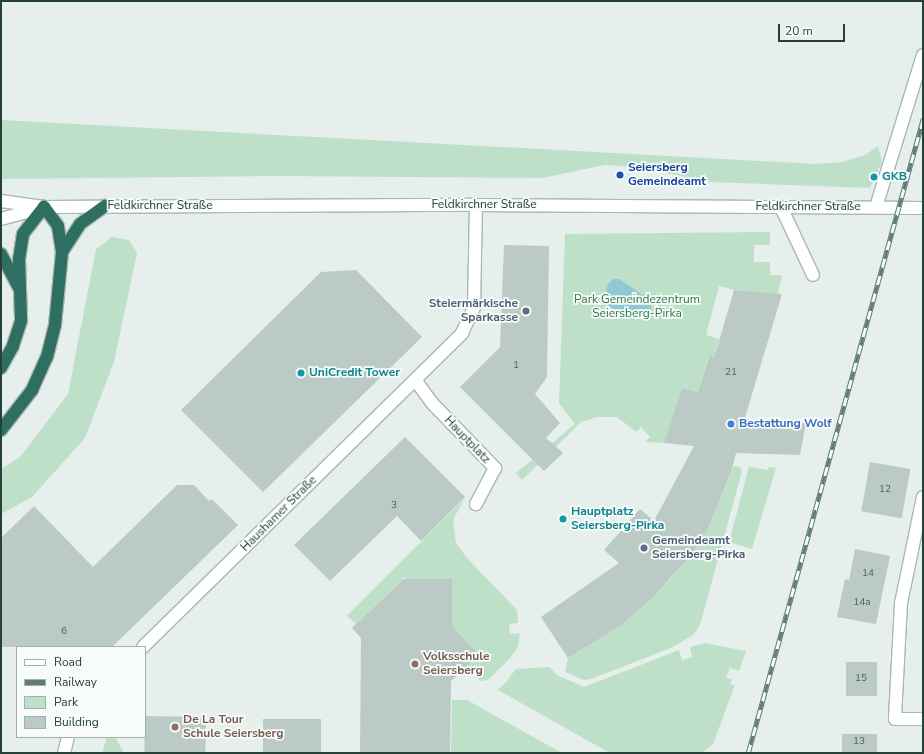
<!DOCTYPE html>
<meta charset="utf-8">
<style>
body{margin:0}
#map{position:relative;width:924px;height:754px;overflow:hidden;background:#e6efeb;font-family:"Nunito Sans",sans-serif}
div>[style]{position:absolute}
.green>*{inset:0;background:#bfe0c8}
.water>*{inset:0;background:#8ec9d4}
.building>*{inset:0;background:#bbcac4;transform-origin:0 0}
.roads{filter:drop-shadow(1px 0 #a8b8b2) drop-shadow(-1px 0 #a8b8b2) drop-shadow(0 1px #a8b8b2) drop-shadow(0 -1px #a8b8b2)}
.street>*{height:12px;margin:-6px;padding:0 6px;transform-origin:6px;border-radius:6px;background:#fff}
.secondary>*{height:12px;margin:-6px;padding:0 6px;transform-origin:6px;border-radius:6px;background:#fff}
.highway>*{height:12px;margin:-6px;padding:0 6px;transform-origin:6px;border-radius:6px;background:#2f6f62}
.rail>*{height:4.5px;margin-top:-2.25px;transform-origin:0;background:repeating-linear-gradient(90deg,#f7fbf9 0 9px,#5f7d75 0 18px);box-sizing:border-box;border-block:1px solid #5f7d75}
.dots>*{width:11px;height:11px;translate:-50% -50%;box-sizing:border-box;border:2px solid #f7fbf9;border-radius:50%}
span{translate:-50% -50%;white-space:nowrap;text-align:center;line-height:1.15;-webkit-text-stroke:3.5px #f7fbf9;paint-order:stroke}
.number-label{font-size:10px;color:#4a645c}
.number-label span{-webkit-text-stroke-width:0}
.transit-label{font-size:12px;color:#164399;font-weight:700}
.left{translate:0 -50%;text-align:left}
.culture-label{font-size:12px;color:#0d838f;font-weight:700}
.street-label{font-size:12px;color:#24423a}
.park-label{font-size:12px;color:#2d7a4b}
.service-label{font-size:12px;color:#4e5e75;font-weight:700}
.right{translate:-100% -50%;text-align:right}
.shop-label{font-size:12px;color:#366cbe;font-weight:700}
.education-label{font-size:12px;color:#785e54;font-weight:700}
.frame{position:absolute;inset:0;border:2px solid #24423a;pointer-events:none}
.legend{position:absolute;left:16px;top:646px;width:130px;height:92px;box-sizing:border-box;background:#f7fbf9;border:1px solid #a3b1ad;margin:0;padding:5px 7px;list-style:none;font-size:12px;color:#24423a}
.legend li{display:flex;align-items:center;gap:8px;height:20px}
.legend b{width:20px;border:1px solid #a3b1ad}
.scale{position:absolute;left:778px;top:24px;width:67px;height:18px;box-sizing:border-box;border:2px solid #24423a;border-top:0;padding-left:5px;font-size:12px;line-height:14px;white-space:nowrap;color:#24423a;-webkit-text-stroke:3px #f7fbf9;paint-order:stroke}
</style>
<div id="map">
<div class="green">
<i style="clip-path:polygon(1px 120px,816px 164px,842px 162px,865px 155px,878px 146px,882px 162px,870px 188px,711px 182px,637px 167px,605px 165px,542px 178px,274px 176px,1px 179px)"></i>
<i style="clip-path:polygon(770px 232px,770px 245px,754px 245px,754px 262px,770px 262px,770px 275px,782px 275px,778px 294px,734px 290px,719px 286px,706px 335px,719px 339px,714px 358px,708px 357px,698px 392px,682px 388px,664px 443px,645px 442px,650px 437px,641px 427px,636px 432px,617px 417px,597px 417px,581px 422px,522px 480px,516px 473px,575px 424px,559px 403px,565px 234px)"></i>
<i style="clip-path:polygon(112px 237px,129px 240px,137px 253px,114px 362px,85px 438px,32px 497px,1px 514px,1px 469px,21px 456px,68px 394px,96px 249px)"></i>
<i style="clip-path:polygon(734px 466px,740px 467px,742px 471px,700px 625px,693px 635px,671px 648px,591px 679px,584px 680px,565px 672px,568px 658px,617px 628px,672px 577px,709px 526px)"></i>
<i style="clip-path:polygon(749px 467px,768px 470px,768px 467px,776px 468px,752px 549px,729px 542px)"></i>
<i style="clip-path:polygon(464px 499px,453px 520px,456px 543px,467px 558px,517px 610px,518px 623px,509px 624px,510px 634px,520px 633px,518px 647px,509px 659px,488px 680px,481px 681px,465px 668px,479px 655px,452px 626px,452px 579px,419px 593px,404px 577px,356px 624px,347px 616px)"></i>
<i style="clip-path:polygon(705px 643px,746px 651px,739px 671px,730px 668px,726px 678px,732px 679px,730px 684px,735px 685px,713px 744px,702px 753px,610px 753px,498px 690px,508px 680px,510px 681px,508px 679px,516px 669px,549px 667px,557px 675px,584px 687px,679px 650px,682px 660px,692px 657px,690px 647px)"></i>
<i style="clip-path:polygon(452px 700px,467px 700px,562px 753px,451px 753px)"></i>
<i style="clip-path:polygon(107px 737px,115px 737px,124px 753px,102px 753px)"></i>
</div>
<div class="water">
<i style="clip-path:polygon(613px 279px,619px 279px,650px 300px,651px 309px,645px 318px,623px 315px,609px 306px,606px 297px,607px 286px)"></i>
</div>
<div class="building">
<i style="clip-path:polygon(504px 245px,549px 246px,547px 377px,535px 394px,560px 423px,546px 438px,563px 453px,544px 471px,460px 387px,500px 347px)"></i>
<i style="clip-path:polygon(356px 270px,422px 337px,263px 492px,181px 410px,321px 272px)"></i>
<i style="clip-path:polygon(734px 290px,782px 294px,744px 421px,806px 423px,800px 455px,736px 453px,732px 470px,709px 526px,692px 554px,650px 600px,617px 628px,568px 658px,541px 617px,619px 563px,604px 550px,640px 509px,654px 521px,694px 446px,664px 443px,682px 388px,698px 392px,709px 356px,714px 358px)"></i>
<i style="clip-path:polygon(405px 437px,465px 497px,421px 541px,397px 516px,330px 581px,294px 545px)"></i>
<i style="left:870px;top:462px;width:41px;height:50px;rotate:10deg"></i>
<i style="clip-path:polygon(177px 485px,194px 485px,209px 501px,212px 499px,238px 525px,112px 647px,1px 647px,1px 538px,34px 506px,93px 567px)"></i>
<i style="clip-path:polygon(855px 549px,890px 556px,876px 624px,837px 617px,845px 579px,849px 580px)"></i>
<i style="clip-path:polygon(403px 579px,452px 579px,452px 626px,479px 655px,451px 681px,450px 753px,360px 753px,361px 638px,352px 628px)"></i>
<i style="left:846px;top:662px;width:31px;height:34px"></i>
<i style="left:145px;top:716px;width:61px;height:37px;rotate:1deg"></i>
<i style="left:263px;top:719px;width:58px;height:34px"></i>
<i style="left:842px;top:734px;width:35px;height:19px"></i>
</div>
<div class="roads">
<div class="street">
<i style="left:781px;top:207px;width:75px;rotate:64.8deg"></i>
<i style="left:876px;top:207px;width:159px;rotate:-72.8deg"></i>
<i style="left:416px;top:381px;width:27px;rotate:54deg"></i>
<i style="left:432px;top:403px;width:91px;rotate:45.9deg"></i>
<i style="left:495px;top:468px;width:41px;rotate:117.8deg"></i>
<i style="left:923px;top:497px;width:108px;rotate:101.7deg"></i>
<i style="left:901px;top:603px;width:116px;rotate:93deg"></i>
<i style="left:895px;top:719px;width:28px"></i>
<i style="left:143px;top:647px;width:448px;rotate:-44.5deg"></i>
<i style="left:462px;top:333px;width:29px;rotate:-65deg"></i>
<i style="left:474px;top:307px;width:102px;rotate:-88.9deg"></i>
<i style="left:64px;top:753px;width:16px;rotate:-76deg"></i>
</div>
<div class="secondary">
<i style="left:1px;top:201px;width:43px;rotate:7.9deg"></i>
<i style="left:44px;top:207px;width:432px;rotate:-0.3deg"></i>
<i style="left:476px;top:205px;width:447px;rotate:0.4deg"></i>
<i style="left:1px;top:219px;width:41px;rotate:-15.4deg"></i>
</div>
<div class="highway">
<i style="left:62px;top:252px;width:33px;rotate:-57deg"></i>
<i style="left:80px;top:224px;width:31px;rotate:-36deg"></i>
<i style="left:1px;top:254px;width:40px;rotate:62deg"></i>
<i style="left:20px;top:289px;width:32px;rotate:88deg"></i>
<i style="left:21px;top:321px;width:26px;rotate:108deg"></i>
<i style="left:13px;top:346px;width:25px;rotate:119deg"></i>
<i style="left:1px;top:430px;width:51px;rotate:-52.2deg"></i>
<i style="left:32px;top:390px;width:36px;rotate:-66deg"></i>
<i style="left:47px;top:357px;width:33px;rotate:-76deg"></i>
<i style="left:55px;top:325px;width:73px;rotate:-84.5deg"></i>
<i style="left:62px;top:252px;width:26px;rotate:-99deg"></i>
<i style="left:58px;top:226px;width:24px;rotate:-126deg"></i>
<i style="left:44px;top:207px;width:34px;rotate:128deg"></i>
<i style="left:23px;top:234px;width:25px;rotate:99deg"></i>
<i style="left:19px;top:259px;width:30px;rotate:88deg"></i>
</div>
</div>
<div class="rail">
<i style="left:748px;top:753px;width:658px;rotate:-74.57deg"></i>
</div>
<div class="dots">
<i style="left:620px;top:175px;background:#1a4fb4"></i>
<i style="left:874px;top:177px;background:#0f9aa8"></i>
<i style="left:526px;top:311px;background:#5c6f8a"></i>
<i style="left:301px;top:373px;background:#0f9aa8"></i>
<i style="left:731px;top:424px;background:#3f7fe0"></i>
<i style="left:563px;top:519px;background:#0f9aa8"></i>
<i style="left:644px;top:548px;background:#5c6f8a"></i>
<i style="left:415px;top:664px;background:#8d6e63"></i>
<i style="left:175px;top:727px;background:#8d6e63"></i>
</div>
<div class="number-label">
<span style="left:516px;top:366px">1</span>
<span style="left:731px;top:373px">21</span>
<span style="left:885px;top:490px">12</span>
<span style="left:394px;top:506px">3</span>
<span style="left:868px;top:574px">14</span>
<span style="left:862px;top:603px">14a</span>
<span style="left:64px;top:632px">6</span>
<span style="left:861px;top:679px">15</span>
<span style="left:859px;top:742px">13</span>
</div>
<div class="transit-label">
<span class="left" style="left:628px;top:175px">Seiersberg<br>Gemeindeamt</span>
</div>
<div class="culture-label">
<span class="left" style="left:882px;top:177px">GKB</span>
<span class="left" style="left:309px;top:373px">UniCredit Tower</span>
<span class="left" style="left:571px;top:519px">Hauptplatz<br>Seiersberg-Pirka</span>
</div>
<div class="street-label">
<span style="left:484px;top:205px">Feldkirchner Straße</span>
<span style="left:160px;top:206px">Feldkirchner Straße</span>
<span style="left:808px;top:207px">Feldkirchner Straße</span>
<span style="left:467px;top:440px;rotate:46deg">Hauptplatz</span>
<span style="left:279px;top:514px;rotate:-45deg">Haushamer Straße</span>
</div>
<div class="park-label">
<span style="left:637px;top:307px">Park Gemeindezentrum<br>Seiersberg-Pirka</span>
</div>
<div class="service-label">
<span class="right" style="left:518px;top:311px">Steiermärkische<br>Sparkasse</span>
<span class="left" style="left:652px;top:548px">Gemeindeamt<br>Seiersberg-Pirka</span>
</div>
<div class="shop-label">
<span class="left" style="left:739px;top:424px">Bestattung Wolf</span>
</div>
<div class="education-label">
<span class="left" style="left:423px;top:664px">Volksschule<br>Seiersberg</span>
<span class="left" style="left:183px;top:727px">De La Tour<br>Schule Seiersberg</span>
</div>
<div class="frame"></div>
<ul class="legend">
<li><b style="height:5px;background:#fff"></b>Road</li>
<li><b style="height:5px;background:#5f7d75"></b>Railway</li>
<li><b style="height:11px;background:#bfe0c8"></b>Park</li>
<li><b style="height:11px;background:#bbcac4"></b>Building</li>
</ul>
<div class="scale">20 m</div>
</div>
